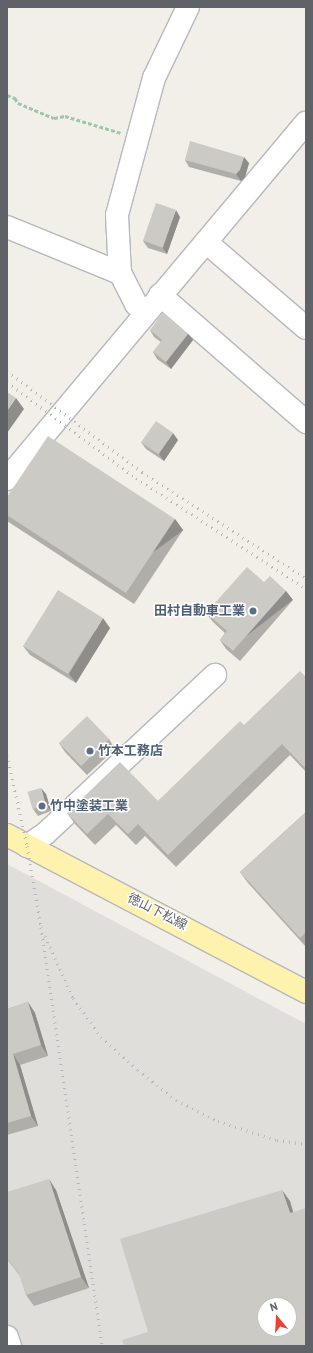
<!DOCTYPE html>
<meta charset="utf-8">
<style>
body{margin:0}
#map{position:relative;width:313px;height:1353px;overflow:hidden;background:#f1efe8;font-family:"PT Sans","Noto Sans JP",sans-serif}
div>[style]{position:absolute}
.industrial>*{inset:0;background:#e0deda}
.path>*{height:2.5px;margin-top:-1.25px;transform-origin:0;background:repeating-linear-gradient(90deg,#9cc7a9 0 4px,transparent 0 6px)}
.roads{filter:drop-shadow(1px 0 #b5b8bc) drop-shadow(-1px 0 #b5b8bc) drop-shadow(0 1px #b5b8bc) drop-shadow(0 -1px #b5b8bc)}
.minor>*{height:22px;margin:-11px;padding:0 11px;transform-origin:11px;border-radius:11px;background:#fff}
.major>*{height:22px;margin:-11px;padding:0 11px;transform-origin:11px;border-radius:11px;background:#fff2af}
.rail>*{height:3px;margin-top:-1.5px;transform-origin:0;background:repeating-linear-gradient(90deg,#b6b7b8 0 1px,transparent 0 6px)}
.wall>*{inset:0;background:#afaea9}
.shaded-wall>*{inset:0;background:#8f8d8a;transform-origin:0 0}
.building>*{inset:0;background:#cccac5;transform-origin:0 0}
.dots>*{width:11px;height:11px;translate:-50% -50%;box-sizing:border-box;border:2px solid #fff;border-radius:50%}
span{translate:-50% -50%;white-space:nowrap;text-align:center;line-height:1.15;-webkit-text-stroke:3px #fff;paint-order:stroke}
.service-label{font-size:13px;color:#4e5e75;font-weight:700}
.right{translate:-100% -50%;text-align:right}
.left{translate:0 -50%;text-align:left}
.street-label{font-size:13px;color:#5f6368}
.frame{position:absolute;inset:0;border:8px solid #5f6368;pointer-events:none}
.north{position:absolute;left:257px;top:1297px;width:40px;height:40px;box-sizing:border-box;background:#fff;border:1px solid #bfc1c3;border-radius:50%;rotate:342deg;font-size:11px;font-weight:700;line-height:16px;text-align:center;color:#5f6368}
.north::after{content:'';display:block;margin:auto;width:14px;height:18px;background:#ea4335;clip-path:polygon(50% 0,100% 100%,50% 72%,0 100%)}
</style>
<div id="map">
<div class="industrial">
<i style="clip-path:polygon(evenodd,7px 864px,306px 1024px,306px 1346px,7px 1346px,7px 864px,265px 1305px,289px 1305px,289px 1329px,265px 1329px,265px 1305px)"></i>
</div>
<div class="path">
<i style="left:7px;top:95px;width:9px;rotate:21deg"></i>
<i style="left:15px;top:98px;width:6px;rotate:59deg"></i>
<i style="left:18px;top:103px;width:39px;rotate:23deg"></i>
<i style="left:54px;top:118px;width:11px;rotate:-10deg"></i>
<i style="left:65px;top:116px;width:59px;rotate:16.9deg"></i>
</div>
<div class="roads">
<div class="minor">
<i style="left:7px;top:227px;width:122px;rotate:22.2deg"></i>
<i style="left:206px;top:242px;width:132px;rotate:40.7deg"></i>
<i style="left:160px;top:295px;width:194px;rotate:41deg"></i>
<i style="left:145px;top:314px;width:13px;rotate:-132deg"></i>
<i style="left:136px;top:304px;width:35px;rotate:-117deg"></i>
<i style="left:120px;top:273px;width:58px;rotate:-93deg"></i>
<i style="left:117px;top:215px;width:142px;rotate:-74.9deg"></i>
<i style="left:154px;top:78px;width:79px;rotate:-64.4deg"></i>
<i style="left:7px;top:479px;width:465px;rotate:-50deg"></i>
<i style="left:27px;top:846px;width:22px;rotate:-34deg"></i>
<i style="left:45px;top:834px;width:233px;rotate:-43.1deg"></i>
<i style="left:7px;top:1337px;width:9px;rotate:72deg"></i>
</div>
<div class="major">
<i style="left:7px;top:835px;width:338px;rotate:27.7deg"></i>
</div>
</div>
<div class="rail">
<i style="left:7px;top:371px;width:169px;rotate:36.8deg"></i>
<i style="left:142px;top:472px;width:195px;rotate:32.9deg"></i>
<i style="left:7px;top:382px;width:161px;rotate:36.7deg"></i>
<i style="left:136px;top:478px;width:203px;rotate:33.1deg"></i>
<i style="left:7px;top:755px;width:93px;rotate:77.6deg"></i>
<i style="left:27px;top:846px;width:82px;rotate:80.2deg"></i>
<i style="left:41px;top:927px;width:423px;rotate:81.7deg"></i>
<i style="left:45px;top:936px;width:68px;rotate:65.7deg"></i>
<i style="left:73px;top:998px;width:48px;rotate:54.3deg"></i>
<i style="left:101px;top:1037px;width:50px;rotate:41.7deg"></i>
<i style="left:138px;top:1070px;width:48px;rotate:38.3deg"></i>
<i style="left:176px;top:1100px;width:47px;rotate:26.6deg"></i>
<i style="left:218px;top:1121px;width:62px;rotate:17.9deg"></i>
<i style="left:277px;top:1140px;width:29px;rotate:8deg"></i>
</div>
<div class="wall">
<i style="clip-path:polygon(185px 160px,249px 163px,245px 177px,241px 181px,189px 167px)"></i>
<i style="clip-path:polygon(180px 217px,167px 254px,148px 248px,143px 241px)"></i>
<i style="clip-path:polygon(150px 330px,188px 334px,193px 340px,171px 369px,157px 359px,153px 352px,161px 342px,154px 337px)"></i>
<i style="clip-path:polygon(178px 440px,164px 461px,146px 449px,141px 442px)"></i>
<i style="clip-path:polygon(7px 497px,175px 519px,183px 530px,134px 604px,7px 521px)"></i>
<i style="clip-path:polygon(264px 582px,286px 591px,293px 600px,240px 661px,226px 649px,220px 640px,225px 633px,213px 622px,206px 613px)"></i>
<i style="clip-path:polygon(110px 628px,76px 683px,30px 655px,23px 646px)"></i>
<i style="clip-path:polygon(306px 677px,306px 772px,290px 755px,176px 867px,145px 836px,136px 845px,116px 825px,95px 845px,75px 824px,67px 813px,158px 801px,244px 725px)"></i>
<i style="clip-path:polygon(109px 739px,115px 749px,87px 775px,65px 752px,59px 743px)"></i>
<i style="clip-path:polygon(46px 794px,51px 811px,38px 816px,33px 809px)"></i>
<i style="clip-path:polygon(306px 812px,306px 947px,248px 883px,240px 872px)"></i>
<i style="clip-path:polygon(28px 1002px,35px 1013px,48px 1056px,20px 1065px,38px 1126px,7px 1135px,7px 1009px)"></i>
<i style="clip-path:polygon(56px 1190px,89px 1288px,34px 1306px,26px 1295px,20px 1276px,7px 1259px,7px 1192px)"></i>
</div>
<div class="shaded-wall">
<i style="clip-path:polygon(244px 157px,249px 163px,245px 177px,241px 181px,236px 174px)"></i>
<i style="clip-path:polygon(176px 210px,180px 217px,167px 254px,162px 247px)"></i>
<i style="clip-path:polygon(188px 334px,193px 340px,171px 369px,166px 362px)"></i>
<i style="clip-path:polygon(16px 398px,24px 409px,7px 433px,7px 411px)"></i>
<i style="clip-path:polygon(173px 433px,178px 440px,164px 461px,159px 454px)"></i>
<i style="left:175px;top:519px;width:14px;height:89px;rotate:54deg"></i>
<i style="left:286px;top:591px;width:11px;height:80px;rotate:52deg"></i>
<i style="clip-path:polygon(103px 618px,110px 628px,76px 683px,69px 674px)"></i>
<i style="clip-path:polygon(41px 788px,46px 794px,51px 811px,46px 805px)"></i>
<i style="clip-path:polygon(28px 1002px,35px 1013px,48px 1056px,41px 1045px)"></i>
<i style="clip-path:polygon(13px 1054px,20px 1065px,38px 1126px,31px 1116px)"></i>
<i style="clip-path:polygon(49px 1179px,56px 1190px,89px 1288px,81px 1277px)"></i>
<i style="clip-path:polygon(282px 1190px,290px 1201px,297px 1225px,290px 1213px)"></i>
</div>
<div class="building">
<i style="clip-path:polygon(190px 141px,244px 157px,240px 170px,236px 174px,185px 160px)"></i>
<i style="left:156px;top:203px;width:21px;height:40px;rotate:19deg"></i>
<i style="clip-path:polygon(163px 312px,188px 334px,166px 362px,153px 352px,162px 340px,150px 330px)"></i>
<i style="clip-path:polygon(7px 392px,16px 398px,7px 411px)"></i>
<i style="left:156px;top:421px;width:21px;height:26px;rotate:35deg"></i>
<i style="clip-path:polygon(48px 436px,175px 519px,126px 593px,7px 515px,7px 497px)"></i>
<i style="clip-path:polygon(247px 567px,264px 582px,270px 576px,286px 591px,233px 651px,220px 640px,227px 631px,206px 613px)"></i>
<i style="left:58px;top:590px;width:53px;height:66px;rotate:32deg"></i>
<i style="clip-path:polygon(300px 671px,306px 677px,306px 769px,282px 744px,168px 855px,138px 824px,128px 834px,108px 814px,87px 834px,67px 813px,120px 762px,158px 801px,240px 721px,244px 725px)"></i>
<i style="left:87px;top:716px;width:32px;height:39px;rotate:46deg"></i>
<i style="left:41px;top:788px;width:18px;height:14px;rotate:74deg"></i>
<i style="clip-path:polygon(306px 812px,306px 932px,300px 938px,240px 872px)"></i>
<i style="clip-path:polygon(28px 1002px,41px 1045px,13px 1054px,31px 1116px,7px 1123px,7px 1009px)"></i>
<i style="clip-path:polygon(49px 1179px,81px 1277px,26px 1295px,19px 1274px,7px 1258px,7px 1192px)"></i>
<i style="clip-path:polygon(evenodd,282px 1190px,290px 1213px,306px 1208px,306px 1346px,124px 1346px,122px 1340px,148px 1332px,120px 1239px,282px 1190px,265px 1305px,289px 1305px,289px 1329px,265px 1329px,265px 1305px)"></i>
</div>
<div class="dots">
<i style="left:253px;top:611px;background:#5c6f8a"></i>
<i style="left:90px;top:751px;background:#5c6f8a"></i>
<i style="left:42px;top:806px;background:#5c6f8a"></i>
</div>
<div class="service-label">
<span class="right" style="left:245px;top:611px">田村自動車工業</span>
<span class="left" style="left:98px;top:751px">竹本工務店</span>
<span class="left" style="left:50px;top:806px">竹中塗装工業</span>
</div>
<div class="street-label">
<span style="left:157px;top:912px;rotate:27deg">徳山下松線</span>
</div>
<div class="frame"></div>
<div class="north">N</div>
</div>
